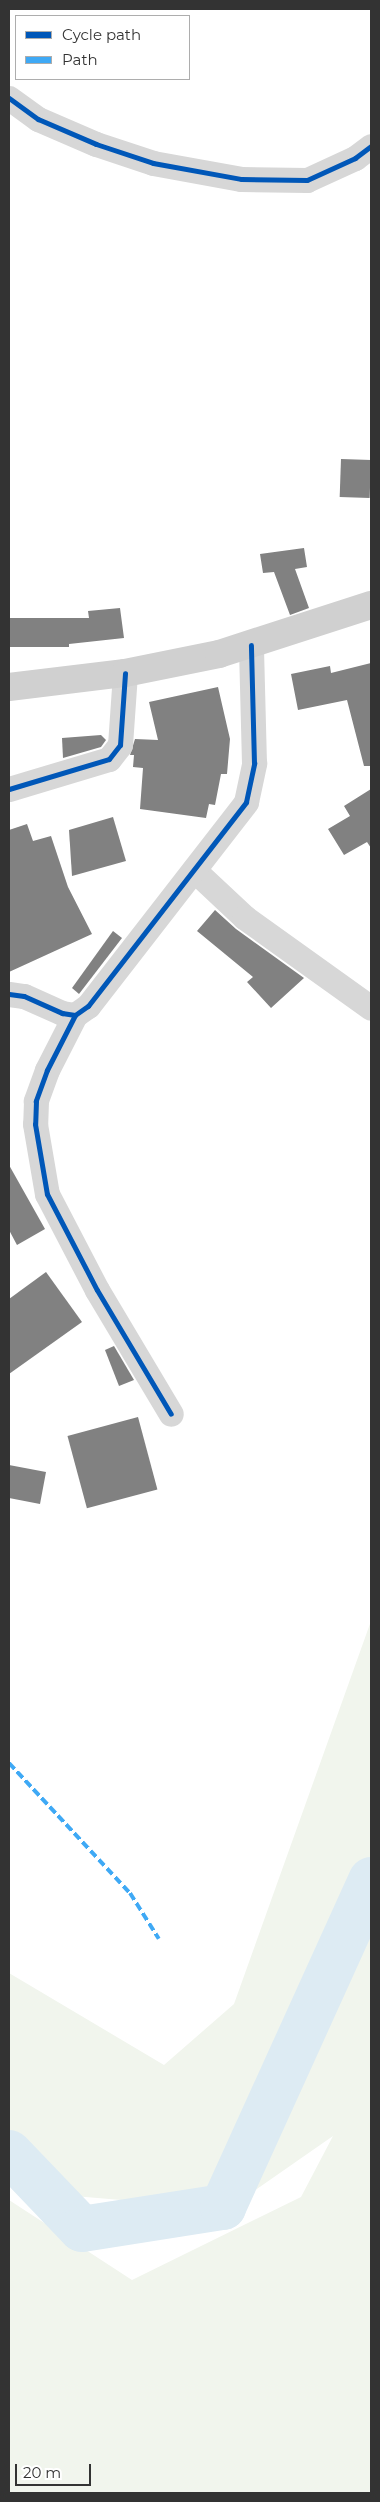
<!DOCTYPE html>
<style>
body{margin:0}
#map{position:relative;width:380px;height:2502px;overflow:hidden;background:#fff;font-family:Montserrat,sans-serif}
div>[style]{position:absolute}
.green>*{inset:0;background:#f1f5ed}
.river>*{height:46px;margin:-23px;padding:0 23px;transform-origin:23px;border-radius:23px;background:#ddebf3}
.building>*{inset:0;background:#818181;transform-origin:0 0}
.street>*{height:25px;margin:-12.5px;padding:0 12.5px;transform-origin:12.5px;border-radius:12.5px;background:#d7d7d7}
.secondary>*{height:28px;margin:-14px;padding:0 14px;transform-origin:14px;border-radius:14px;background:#d0d0d0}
.quiet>*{height:4px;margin-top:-2px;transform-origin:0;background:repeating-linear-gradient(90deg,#3fa9f5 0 8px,transparent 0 12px)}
.cycleway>*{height:5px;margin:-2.5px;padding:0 2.5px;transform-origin:2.5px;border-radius:2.5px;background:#0057b8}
span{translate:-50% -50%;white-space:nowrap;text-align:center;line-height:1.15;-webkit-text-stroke:5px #fff;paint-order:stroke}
.frame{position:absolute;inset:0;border:10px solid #333;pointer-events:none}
.legend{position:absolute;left:15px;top:15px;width:175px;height:65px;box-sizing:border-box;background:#fff;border:1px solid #adadad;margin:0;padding:6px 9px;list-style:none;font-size:15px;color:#333}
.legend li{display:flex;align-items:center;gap:10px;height:25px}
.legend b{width:25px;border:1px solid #adadad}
.scale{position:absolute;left:15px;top:2464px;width:76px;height:22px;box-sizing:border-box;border:2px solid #333;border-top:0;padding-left:6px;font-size:15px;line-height:18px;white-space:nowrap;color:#333;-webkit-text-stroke:4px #fff;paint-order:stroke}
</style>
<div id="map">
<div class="green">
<i style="clip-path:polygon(371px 1621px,371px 2493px,9px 2493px,9px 2200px,132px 2280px,301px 2197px,333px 2136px,228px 2209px,50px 2194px,9px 2159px,9px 1973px,164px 2065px,234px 2004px)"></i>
</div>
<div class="river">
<i style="left:9px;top:2153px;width:105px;rotate:46.2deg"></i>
<i style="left:82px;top:2229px;width:143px;rotate:-8.9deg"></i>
<i style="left:223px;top:2207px;width:359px;rotate:-65.6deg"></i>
</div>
<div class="building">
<i style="left:341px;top:459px;width:30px;height:38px;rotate:2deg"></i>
<i style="clip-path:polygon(304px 548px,307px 567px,295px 569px,309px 608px,290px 615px,274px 572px,263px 573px,260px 554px)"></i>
<i style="clip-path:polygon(120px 608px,124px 638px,69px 644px,69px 647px,9px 647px,9px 618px,89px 618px,88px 611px)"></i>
<i style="clip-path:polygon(371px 663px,371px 766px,364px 766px,347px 700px,298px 710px,291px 674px,330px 666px,331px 673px)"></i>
<i style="clip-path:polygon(218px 687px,230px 739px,227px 774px,221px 774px,215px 805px,209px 804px,206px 818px,140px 809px,143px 768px,133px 767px,134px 755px,130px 755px,135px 739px,158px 740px,149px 702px)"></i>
<i style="clip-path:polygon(101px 735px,106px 740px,101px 747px,63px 758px,62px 738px)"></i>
<i style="clip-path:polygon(371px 789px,371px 848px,367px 842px,344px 855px,328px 829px,350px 816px,344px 806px)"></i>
<i style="clip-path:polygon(113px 817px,126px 861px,72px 876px,69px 830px)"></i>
<i style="clip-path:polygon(27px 824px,33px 841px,51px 836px,68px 887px,92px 934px,9px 972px,9px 830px)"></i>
<i style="clip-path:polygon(215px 910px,236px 929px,304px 978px,271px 1008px,247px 982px,253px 977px,197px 931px)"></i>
<i style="clip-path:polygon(113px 931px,122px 938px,79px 994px,72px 988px)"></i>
<i style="clip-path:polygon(9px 1165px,45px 1229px,17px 1245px,9px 1230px)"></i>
<i style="clip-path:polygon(46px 1272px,82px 1322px,9px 1374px,9px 1299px)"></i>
<i style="clip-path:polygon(114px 1346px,134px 1380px,119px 1386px,105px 1350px)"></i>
<i style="left:138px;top:1417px;width:75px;height:73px;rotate:75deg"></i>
<i style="clip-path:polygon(9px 1465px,46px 1472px,40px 1504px,9px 1498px)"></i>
</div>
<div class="street">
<i style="left:9px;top:98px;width:36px;rotate:36deg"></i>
<i style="left:38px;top:119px;width:63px;rotate:23.3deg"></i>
<i style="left:96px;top:144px;width:60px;rotate:18.4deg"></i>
<i style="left:153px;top:163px;width:89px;rotate:10.3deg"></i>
<i style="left:241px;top:179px;width:66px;rotate:0.9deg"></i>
<i style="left:307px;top:180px;width:53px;rotate:-24.6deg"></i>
<i style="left:355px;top:158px;width:20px;rotate:-37deg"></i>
<i style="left:9px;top:789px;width:104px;rotate:-16.7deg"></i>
<i style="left:109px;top:759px;width:18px;rotate:-52deg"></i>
<i style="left:120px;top:745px;width:72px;rotate:-86deg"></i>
<i style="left:194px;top:870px;width:69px;rotate:43.2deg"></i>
<i style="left:244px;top:917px;width:156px;rotate:35.6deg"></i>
<i style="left:9px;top:994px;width:15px;rotate:8deg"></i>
<i style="left:24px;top:996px;width:42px;rotate:24.1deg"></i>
<i style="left:62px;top:1013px;width:13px;rotate:9deg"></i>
<i style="left:75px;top:1015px;width:16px;rotate:-35deg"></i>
<i style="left:88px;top:1006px;width:258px;rotate:-52.2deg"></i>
<i style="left:246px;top:802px;width:40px;rotate:-78deg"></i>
<i style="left:254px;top:763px;width:118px;rotate:-91.5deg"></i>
<i style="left:75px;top:1015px;width:62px;rotate:117deg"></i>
<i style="left:47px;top:1070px;width:33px;rotate:110deg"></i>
<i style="left:36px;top:1101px;width:23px;rotate:92deg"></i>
<i style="left:35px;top:1124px;width:71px;rotate:80.3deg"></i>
<i style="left:47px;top:1194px;width:108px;rotate:62.5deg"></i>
<i style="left:97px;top:1290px;width:144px;rotate:59.2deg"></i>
</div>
<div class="secondary">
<i style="left:9px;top:687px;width:117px;rotate:-6.9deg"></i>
<i style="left:125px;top:673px;width:96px;rotate:-11.4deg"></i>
<i style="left:219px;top:654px;width:160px;rotate:-17.9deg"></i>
</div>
<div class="quiet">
<i style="left:9px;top:1763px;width:178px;rotate:47.1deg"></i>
<i style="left:130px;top:1893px;width:54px;rotate:57.8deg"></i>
</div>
<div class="cycleway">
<i style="left:9px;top:98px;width:36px;rotate:36deg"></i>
<i style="left:38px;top:119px;width:63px;rotate:23.3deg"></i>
<i style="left:96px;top:144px;width:60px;rotate:18.4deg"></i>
<i style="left:153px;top:163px;width:89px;rotate:10.3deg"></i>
<i style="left:241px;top:179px;width:66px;rotate:0.9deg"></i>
<i style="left:307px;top:180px;width:53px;rotate:-24.6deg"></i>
<i style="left:355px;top:158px;width:20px;rotate:-37deg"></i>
<i style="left:9px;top:789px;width:104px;rotate:-16.7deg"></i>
<i style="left:109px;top:759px;width:18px;rotate:-52deg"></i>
<i style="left:120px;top:745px;width:72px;rotate:-86deg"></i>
<i style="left:9px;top:994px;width:15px;rotate:8deg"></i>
<i style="left:24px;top:996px;width:42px;rotate:24.1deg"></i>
<i style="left:62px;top:1013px;width:13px;rotate:9deg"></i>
<i style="left:75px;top:1015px;width:16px;rotate:-35deg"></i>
<i style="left:88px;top:1006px;width:258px;rotate:-52.2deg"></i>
<i style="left:246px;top:802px;width:40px;rotate:-78deg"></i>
<i style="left:254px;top:763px;width:118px;rotate:-91.5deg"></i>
<i style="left:75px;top:1015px;width:62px;rotate:117deg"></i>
<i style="left:47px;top:1070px;width:33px;rotate:110deg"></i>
<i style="left:36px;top:1101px;width:23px;rotate:92deg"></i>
<i style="left:35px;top:1124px;width:71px;rotate:80.3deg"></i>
<i style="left:47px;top:1194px;width:108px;rotate:62.5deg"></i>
<i style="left:97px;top:1290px;width:144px;rotate:59.2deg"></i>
</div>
<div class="frame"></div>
<ul class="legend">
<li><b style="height:6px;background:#0057b8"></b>Cycle path</li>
<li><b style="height:6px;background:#3fa9f5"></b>Path</li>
</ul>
<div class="scale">20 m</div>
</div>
